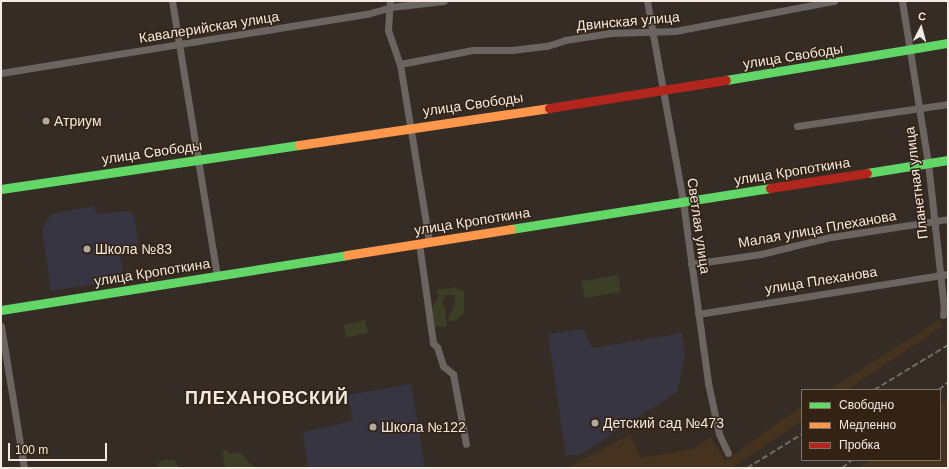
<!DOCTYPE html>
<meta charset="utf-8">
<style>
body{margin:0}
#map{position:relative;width:949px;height:469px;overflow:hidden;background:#352d25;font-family:Helvetica,sans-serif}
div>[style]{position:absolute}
.built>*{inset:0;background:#45321f}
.education>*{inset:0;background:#383542}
.green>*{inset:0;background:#3c3e26;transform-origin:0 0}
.street>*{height:7px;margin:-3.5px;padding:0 3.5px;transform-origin:3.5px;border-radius:3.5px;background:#6b6460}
.fast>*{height:9px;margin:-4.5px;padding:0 4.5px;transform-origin:4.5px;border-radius:4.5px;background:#63d668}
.slow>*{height:9px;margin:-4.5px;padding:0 4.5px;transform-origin:4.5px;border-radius:4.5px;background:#ff974d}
.jam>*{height:9px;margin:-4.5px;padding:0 4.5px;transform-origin:4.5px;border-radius:4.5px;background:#b3261e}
.rail>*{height:2px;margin-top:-1px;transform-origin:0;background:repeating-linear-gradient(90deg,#716b66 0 6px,transparent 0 9px)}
.dots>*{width:11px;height:11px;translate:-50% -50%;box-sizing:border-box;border:2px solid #322314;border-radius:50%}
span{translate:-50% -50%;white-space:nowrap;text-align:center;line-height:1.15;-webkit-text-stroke:3px #322314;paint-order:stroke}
.street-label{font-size:14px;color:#f4eae1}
.poi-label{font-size:14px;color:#f4eae1}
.left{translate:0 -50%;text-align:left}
.district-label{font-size:18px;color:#f4eae1;font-weight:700;letter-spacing:1px}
.frame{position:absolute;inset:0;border:2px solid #f4eae1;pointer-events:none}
.legend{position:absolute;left:801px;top:389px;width:140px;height:72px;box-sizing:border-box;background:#322314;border:1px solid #807366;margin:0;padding:5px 7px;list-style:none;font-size:12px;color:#f4eae1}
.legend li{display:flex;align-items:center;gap:8px;height:20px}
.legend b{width:20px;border:1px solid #807366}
.north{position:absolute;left:901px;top:8px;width:40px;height:40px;-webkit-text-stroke:3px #322314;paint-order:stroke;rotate:6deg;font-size:11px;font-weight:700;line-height:16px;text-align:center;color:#f4eae1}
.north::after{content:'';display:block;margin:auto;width:14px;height:18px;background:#f4eae1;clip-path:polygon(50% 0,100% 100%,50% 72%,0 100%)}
.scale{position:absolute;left:8px;top:443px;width:99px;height:18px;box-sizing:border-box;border:2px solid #f4eae1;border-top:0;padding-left:5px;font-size:12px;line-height:14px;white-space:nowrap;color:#f4eae1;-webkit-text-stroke:3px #322314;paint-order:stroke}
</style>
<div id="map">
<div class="built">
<i style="clip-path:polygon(939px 320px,943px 326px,847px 390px,829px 390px)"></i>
<i style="clip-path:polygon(948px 398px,948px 468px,859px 468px,870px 460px,940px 460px,940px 404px)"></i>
<i style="clip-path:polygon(802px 406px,802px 421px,731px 468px,568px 467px,630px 435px,641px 458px,695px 448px,711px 437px,725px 461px)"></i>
</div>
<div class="education">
<i style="clip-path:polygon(94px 206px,97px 214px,127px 211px,134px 214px,139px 246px,119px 251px,123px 270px,114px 281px,51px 291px,42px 228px,51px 214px)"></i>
<i style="clip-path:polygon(583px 329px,593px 348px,682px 333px,685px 356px,677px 392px,581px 454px,566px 455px,548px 334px)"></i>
<i style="clip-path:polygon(411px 384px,425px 468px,308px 468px,303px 432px,353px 421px,347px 395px)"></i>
</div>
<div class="green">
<i style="left:618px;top:275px;width:17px;height:37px;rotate:80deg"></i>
<i style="clip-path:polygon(455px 287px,464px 292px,464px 313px,456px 321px,449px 321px,448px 318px,455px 305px,455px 295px,445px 295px,442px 304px,445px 307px,447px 326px,435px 327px,432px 308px,439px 296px,437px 290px)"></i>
<i style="left:365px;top:320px;width:13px;height:22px;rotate:77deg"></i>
<i style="clip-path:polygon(228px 450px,229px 454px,240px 452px,254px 468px,225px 468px,222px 451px)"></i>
<i style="clip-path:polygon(164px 460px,175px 460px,179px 468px,159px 468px,157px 464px)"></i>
</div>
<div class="street">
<i style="left:172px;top:1px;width:278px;rotate:80.7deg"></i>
<i style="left:390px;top:1px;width:29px;rotate:94deg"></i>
<i style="left:388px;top:30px;width:36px;rotate:71deg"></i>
<i style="left:400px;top:64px;width:179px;rotate:80.7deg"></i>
<i style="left:647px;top:1px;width:204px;rotate:79.8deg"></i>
<i style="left:683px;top:202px;width:183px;rotate:82.1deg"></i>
<i style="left:708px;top:383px;width:52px;rotate:77.8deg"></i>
<i style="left:719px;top:434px;width:21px;rotate:65deg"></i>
<i style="left:902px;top:1px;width:164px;rotate:80.9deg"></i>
<i style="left:928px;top:163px;width:145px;rotate:83.7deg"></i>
<i style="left:944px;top:307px;width:8px;rotate:97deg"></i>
<i style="left:400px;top:64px;width:74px;rotate:-10.9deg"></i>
<i style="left:473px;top:50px;width:39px"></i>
<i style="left:512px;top:50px;width:35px;rotate:-7deg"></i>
<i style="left:547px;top:46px;width:19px;rotate:-18deg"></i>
<i style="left:565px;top:40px;width:46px;rotate:-8.8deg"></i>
<i style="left:610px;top:33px;width:65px;rotate:-1.8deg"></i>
<i style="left:675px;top:31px;width:162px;rotate:-10.7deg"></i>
<i style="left:1px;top:73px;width:371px;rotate:-9.2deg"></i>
<i style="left:367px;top:14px;width:25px;rotate:-16deg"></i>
<i style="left:391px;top:7px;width:53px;rotate:-6.5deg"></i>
<i style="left:797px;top:126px;width:153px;rotate:-8.3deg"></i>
<i style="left:419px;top:243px;width:101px;rotate:82deg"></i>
<i style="left:433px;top:343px;width:6px;rotate:45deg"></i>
<i style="left:437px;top:347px;width:20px;rotate:72deg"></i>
<i style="left:443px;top:366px;width:13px;rotate:39deg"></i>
<i style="left:453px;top:374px;width:71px;rotate:79.5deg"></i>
<i style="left:691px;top:264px;width:71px;rotate:-8.1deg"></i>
<i style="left:761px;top:254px;width:72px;rotate:-13.7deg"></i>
<i style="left:831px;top:237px;width:118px;rotate:-8.7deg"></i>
<i style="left:698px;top:314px;width:253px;rotate:-9.1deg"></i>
<i style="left:1px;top:326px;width:144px;rotate:80.8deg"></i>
</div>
<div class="fast">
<i style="left:726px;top:80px;width:225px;rotate:-9.5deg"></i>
<i style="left:867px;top:173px;width:82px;rotate:-9.1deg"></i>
<i style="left:1px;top:189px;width:301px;rotate:-8.4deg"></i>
<i style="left:511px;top:229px;width:262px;rotate:-9deg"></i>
<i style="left:1px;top:310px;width:350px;rotate:-9deg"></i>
</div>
<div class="slow">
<i style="left:299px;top:145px;width:253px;rotate:-8.4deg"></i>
<i style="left:347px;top:255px;width:166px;rotate:-9deg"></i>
</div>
<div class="jam">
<i style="left:549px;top:108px;width:179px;rotate:-9deg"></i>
<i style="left:770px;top:188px;width:98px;rotate:-8.8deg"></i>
</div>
<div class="rail">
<i style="left:874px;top:390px;width:87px;rotate:-31.3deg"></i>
<i style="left:939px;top:390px;width:12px;rotate:-42deg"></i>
<i style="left:747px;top:468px;width:65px;rotate:-31.7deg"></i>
<i style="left:842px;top:468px;width:13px;rotate:-39deg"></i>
</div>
<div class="dots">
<i style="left:46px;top:121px;background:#b1a89f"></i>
<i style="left:87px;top:249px;background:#b1a89f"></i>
<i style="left:595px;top:423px;background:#b1a89f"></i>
<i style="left:373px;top:427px;background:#b1a89f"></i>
</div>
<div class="street-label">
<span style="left:628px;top:21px;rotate:-5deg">Двинская улица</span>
<span style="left:209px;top:27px;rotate:-9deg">Кавалерийская улица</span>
<span style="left:793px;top:56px;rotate:-9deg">улица Свободы</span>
<span style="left:473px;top:104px;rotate:-8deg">улица Свободы</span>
<span style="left:152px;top:152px;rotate:-8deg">улица Свободы</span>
<span style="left:792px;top:171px;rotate:-9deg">улица Кропоткина</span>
<span style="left:916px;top:183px;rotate:-97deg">Планетная улица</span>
<span style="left:472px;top:221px;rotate:-9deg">улица Кропоткина</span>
<span style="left:699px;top:226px;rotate:82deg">Светлая улица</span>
<span style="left:817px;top:229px;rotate:-10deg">Малая улица Плеханова</span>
<span style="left:152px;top:272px;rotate:-9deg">улица Кропоткина</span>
<span style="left:821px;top:280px;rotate:-9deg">улица Плеханова</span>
</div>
<div class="poi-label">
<span class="left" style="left:54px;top:121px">Атриум</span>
<span class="left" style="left:95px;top:249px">Школа №83</span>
<span class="left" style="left:603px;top:423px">Детский сад №473</span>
<span class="left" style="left:381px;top:427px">Школа №122</span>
</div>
<div class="district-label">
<span style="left:267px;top:398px">ПЛЕХАНОВСКИЙ</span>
</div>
<div class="frame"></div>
<ul class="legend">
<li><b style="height:5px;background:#63d668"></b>Свободно</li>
<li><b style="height:5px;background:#ff974d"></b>Медленно</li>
<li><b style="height:5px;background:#b3261e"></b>Пробка</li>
</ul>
<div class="north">С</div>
<div class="scale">100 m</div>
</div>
